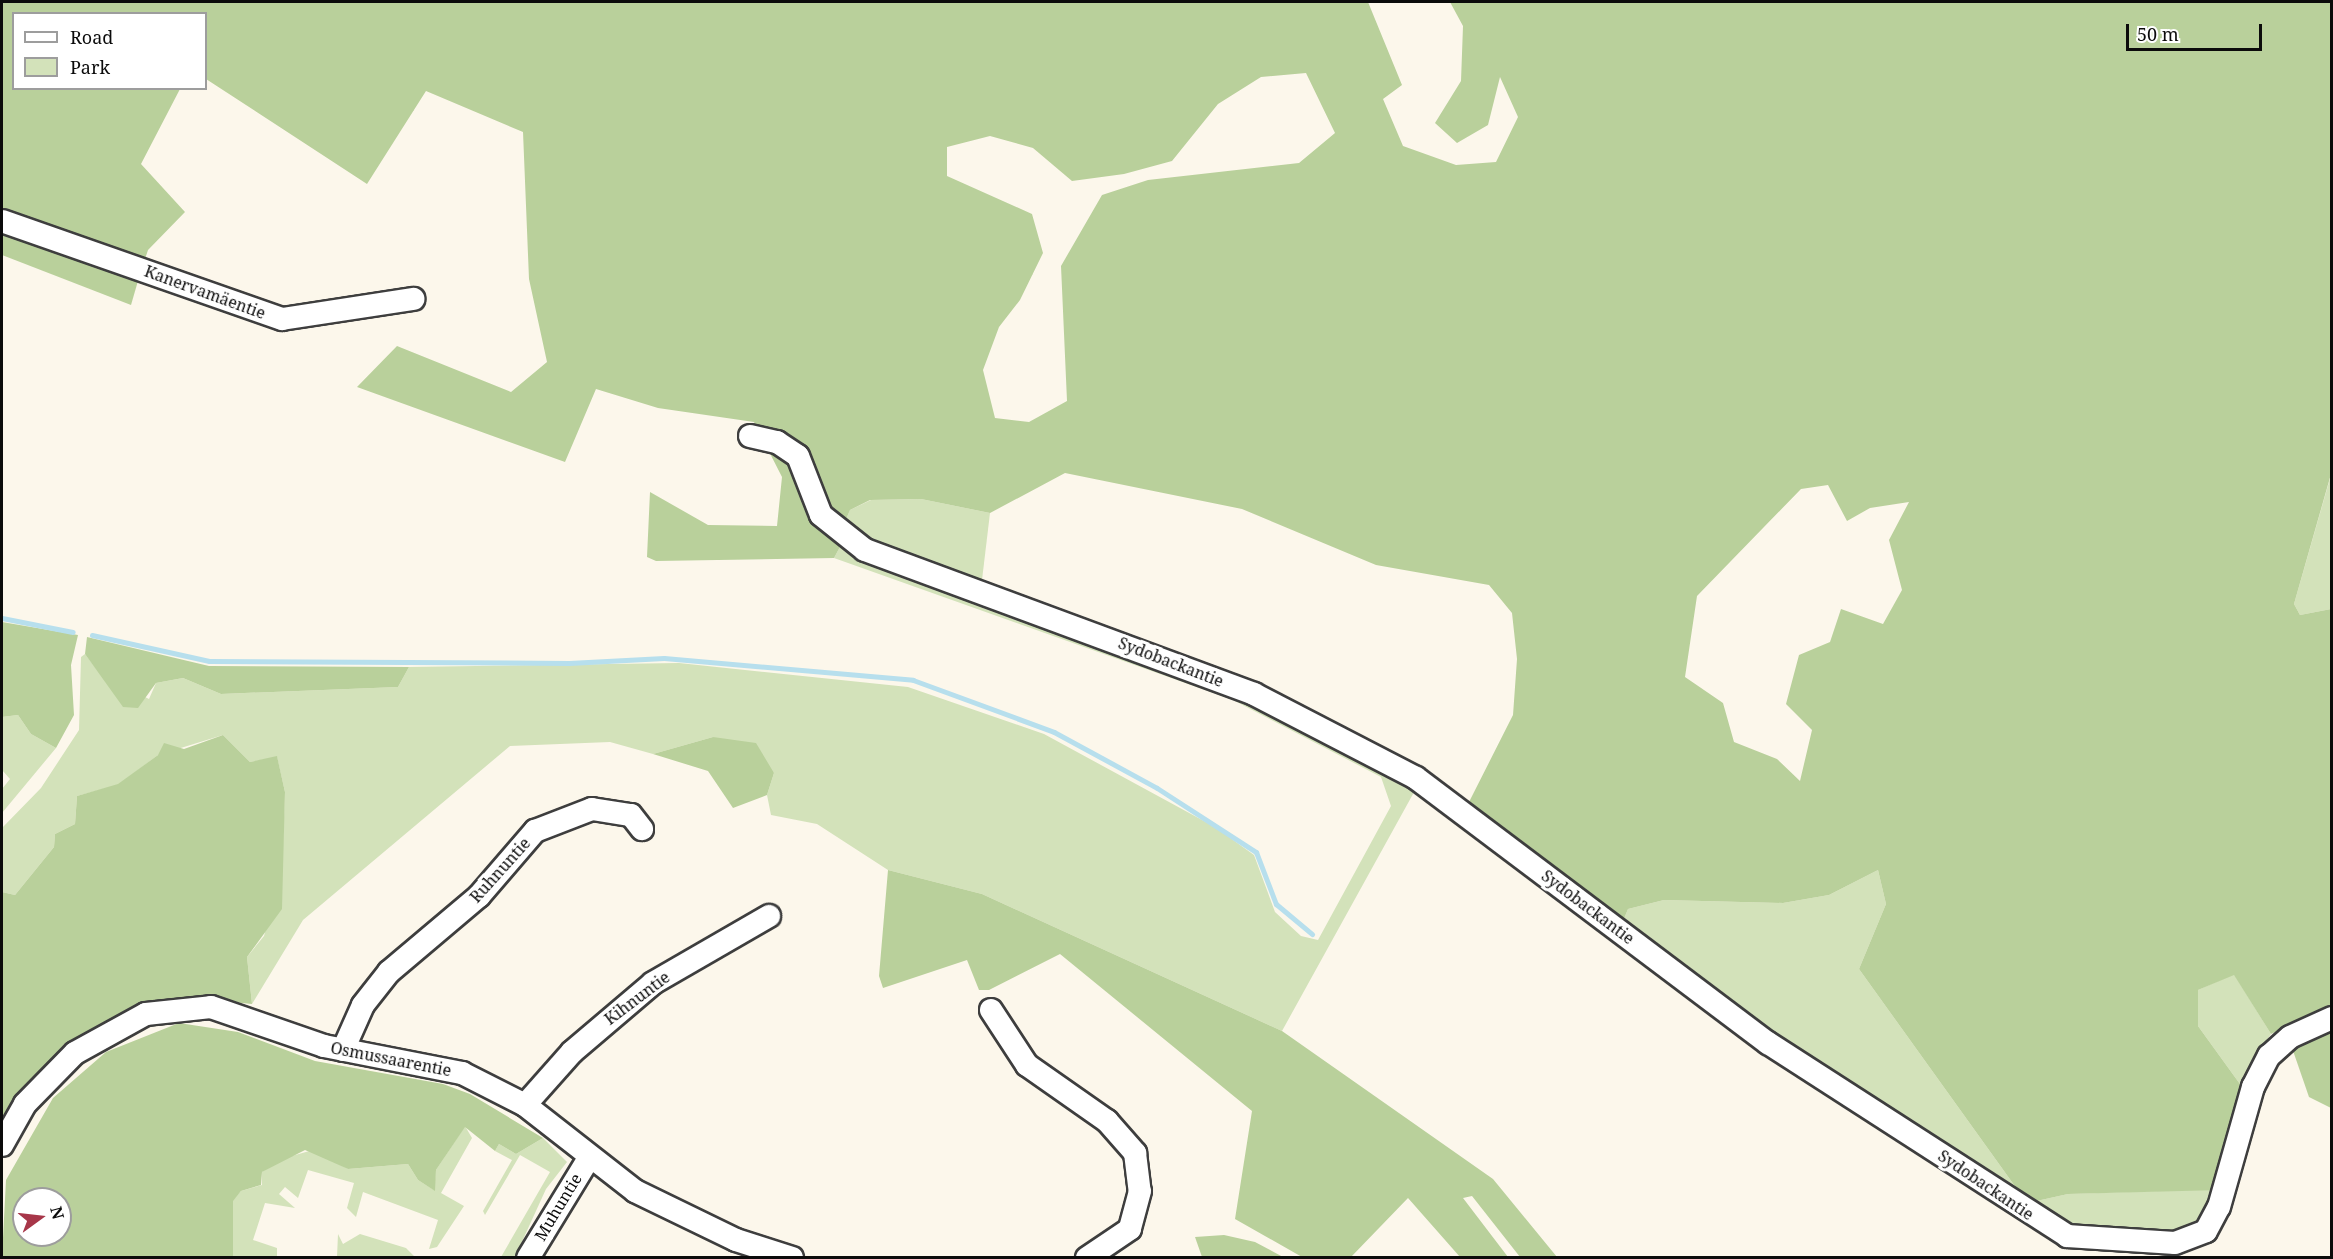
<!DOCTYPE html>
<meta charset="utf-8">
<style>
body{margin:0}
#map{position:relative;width:2333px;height:1259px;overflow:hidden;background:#fcf7eb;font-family:"Noto Serif",serif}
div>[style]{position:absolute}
.green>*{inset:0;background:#d3e2ba}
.forest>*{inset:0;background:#b9d09b}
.stream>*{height:5px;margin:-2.5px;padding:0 2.5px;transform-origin:2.5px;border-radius:2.5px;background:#b7dfed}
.roads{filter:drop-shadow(2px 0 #3e3e3e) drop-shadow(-2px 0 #3e3e3e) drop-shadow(0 2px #3e3e3e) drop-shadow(0 -2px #3e3e3e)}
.minor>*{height:22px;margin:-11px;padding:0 11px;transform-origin:11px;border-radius:11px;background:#fff}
span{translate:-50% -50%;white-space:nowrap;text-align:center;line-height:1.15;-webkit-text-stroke:6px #fff;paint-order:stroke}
.street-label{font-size:16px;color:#0b0b0b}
.frame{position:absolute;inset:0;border:3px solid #0b0b0b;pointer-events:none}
.legend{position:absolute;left:12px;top:12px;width:195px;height:78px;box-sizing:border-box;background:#fff;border:2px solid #9d9d9d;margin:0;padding:8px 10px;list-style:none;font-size:18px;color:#0b0b0b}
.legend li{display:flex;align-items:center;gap:12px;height:30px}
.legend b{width:30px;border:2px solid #9d9d9d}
.north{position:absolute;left:12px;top:1187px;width:60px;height:60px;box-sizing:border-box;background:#fff;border:2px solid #9d9d9d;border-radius:50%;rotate:75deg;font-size:16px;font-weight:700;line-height:24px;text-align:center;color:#0b0b0b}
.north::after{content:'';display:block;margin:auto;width:21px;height:27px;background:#a73649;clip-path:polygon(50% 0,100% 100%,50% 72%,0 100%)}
.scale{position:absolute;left:2126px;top:24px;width:136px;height:27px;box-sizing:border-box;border:3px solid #0b0b0b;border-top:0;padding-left:8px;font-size:18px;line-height:21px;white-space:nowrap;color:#0b0b0b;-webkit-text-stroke:4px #fff;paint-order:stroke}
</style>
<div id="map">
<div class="green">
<i style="clip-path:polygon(2331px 475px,2331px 609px,2300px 615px,2294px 604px)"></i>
<i style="clip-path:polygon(921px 499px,990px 513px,982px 580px,873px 545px,844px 524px,850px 510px,871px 500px)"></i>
<i style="clip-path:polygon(841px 545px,1213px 682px,1418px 785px,1282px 1031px,982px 894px,888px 870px,817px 824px,771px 815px,767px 795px,774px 773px,713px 737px,653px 754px,610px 742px,510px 746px,303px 920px,252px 1004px,247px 957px,264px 936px,282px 869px,285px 792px,277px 757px,250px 762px,223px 735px,158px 755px,118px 785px,77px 796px,75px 824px,55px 834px,54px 847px,15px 895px,2px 892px,2px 828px,41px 788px,79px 730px,81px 657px,85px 654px,101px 675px,149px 699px,156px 683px,183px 678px,221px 694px,398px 687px,409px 667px,679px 663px,908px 687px,1044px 734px,1215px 827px,1254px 855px,1275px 912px,1301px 936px,1318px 940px,1391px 806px,1381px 777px,1233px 700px,834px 558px)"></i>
<i style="clip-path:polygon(18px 715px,31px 734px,56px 748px,2px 813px,2px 789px,10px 779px,2px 770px,2px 717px)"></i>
<i style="clip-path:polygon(1878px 870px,1886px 904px,1859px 969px,2027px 1203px,2068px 1194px,2220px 1189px,2212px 1213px,2192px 1229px,2171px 1235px,2074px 1228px,2042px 1215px,1762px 1028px,1621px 926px,1628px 909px,1664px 900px,1783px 903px,1829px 895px)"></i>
<i style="clip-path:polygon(2234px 974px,2271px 1034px,2255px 1057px,2245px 1091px,2198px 1026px,2198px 990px)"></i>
<i style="clip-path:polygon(465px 1126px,472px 1138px,441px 1193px,464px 1206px,437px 1247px,429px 1249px,438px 1220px,363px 1192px,356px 1217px,347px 1208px,354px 1183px,308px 1170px,298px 1198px,285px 1187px,279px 1194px,295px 1208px,265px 1203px,253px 1240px,277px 1248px,277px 1256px,233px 1257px,232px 1201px,241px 1191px,262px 1185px,262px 1172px,281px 1159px,313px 1150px,348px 1169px,408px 1164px,418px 1180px,434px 1190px,436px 1170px)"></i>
<i style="clip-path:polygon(543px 1138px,567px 1162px,546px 1189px,515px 1257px,501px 1257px,550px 1172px,520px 1155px,485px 1215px,483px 1211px,512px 1160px,495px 1151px,499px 1144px,516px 1154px)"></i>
<i style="clip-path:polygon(338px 1234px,343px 1244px,360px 1234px,406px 1248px,415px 1257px,337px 1257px)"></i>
</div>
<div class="forest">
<i style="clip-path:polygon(evenodd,2px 2px,1368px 2px,1402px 85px,1383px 99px,1403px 146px,1456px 165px,1496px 162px,1518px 117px,1500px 77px,1488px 125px,1457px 143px,1435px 123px,1461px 81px,1463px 26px,1450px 2px,2331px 2px,2331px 474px,2294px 604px,2300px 615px,2331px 609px,2331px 1006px,2271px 1034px,2234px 975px,2198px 990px,2198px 1026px,2245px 1091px,2220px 1190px,2068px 1194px,2027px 1203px,1859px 969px,1886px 904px,1878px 870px,1829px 895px,1783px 903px,1664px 900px,1628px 909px,1621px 926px,1467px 806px,1513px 715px,1517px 659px,1512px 613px,1489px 585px,1376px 565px,1242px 509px,1065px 473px,990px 513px,921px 499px,870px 500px,850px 510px,844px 524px,847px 534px,834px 558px,656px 561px,647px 557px,650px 492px,708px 525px,777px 526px,782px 477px,754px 422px,658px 408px,596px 389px,565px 462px,357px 387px,397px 346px,511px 392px,547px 362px,529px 279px,523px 132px,426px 91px,367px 184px,206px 79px,206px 14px,14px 14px,14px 88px,180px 89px,141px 164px,185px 212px,148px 250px,143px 265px,2px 213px,2px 2px,1306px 73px,1335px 133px,1299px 163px,1148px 180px,1102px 195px,1061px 266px,1067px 401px,1029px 422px,995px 418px,983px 370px,999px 327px,1020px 300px,1043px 253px,1032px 214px,947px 176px,947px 147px,990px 136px,1033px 148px,1072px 181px,1124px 174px,1172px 161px,1218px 104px,1261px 77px,1306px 73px,2px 2px,1828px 485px,1847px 521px,1870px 508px,1909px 502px,1889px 540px,1902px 590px,1883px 624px,1841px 609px,1830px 642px,1799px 655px,1786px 704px,1812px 730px,1800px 781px,1777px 759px,1734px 742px,1723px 703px,1685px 677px,1697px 596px,1801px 489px,1828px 485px)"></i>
<i style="clip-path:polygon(2px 226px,140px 274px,131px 305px,2px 255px)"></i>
<i style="clip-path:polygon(2px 622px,78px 635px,71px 665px,74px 715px,56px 748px,31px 734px,18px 715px,2px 717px)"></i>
<i style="clip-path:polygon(87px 637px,209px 666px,409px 667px,398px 687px,221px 694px,183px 678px,156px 683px,138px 708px,123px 707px,85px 654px)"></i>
<i style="clip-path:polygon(223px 735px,250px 762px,277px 756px,285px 792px,282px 909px,247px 957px,252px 1004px,181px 997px,126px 1011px,61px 1052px,2px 1122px,2px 892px,15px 895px,54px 847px,55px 834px,75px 824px,77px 796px,118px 784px,158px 755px,164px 743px,184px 749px)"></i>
<i style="clip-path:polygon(713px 737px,756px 743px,774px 773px,767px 795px,733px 808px,708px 771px,653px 754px)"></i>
<i style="clip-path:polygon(888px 870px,982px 894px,1282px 1031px,1493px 1179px,1557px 1257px,1520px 1257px,1472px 1196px,1463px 1198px,1508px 1257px,1460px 1257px,1408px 1198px,1351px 1257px,1302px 1257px,1235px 1219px,1252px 1111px,1060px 954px,989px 990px,979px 990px,967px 960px,883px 988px,879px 976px)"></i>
<i style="clip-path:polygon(2331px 1022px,2331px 1108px,2309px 1097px,2290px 1042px)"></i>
<i style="clip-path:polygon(evenodd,179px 1023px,238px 1032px,315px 1061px,443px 1084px,470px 1094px,543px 1138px,516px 1154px,499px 1144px,495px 1151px,465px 1127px,436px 1170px,435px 1191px,418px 1180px,408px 1164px,348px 1169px,305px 1150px,262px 1172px,261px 1185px,241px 1191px,233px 1201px,233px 1257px,2px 1257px,6px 1180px,53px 1098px,106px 1052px,179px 1023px,24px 1199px,60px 1199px,60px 1235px,24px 1235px,24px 1199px)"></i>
<i style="clip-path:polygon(1224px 1235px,1255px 1242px,1283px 1257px,1202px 1257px,1195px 1237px)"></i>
</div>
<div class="stream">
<i style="left:2px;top:618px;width:72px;rotate:11.2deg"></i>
<i style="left:92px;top:635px;width:120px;rotate:12.5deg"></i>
<i style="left:209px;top:661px;width:360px;rotate:0.3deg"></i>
<i style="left:569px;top:663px;width:95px;rotate:-3deg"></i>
<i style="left:664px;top:658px;width:250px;rotate:5deg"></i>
<i style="left:913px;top:680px;width:150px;rotate:20.2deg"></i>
<i style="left:1054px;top:732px;width:117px;rotate:28.5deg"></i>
<i style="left:1157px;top:788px;width:118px;rotate:32.9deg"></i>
<i style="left:1256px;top:852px;width:56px;rotate:69deg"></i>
<i style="left:1276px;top:904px;width:47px;rotate:39.8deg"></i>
</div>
<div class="roads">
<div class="minor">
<i style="left:2px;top:221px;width:297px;rotate:19.3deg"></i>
<i style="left:282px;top:319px;width:133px;rotate:-8.7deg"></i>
<i style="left:750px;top:436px;width:28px;rotate:13deg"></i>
<i style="left:777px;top:442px;width:25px;rotate:34deg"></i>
<i style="left:798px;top:456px;width:63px;rotate:68.7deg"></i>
<i style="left:821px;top:515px;width:56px;rotate:38.5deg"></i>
<i style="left:865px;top:550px;width:415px;rotate:20.3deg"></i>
<i style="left:1254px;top:694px;width:182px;rotate:27.4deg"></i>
<i style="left:1416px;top:778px;width:441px;rotate:37deg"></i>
<i style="left:1768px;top:1043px;width:356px;rotate:32.8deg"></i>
<i style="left:2067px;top:1236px;width:108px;rotate:3.7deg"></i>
<i style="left:2175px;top:1243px;width:33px;rotate:-21deg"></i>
<i style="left:2206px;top:1231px;width:27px;rotate:-62deg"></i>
<i style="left:2219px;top:1207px;width:125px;rotate:-74.2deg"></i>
<i style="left:2253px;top:1087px;width:35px;rotate:-63deg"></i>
<i style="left:2269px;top:1056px;width:28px;rotate:-42deg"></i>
<i style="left:2290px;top:1037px;width:46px;rotate:-24.3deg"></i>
<i style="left:991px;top:1010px;width:66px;rotate:56.8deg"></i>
<i style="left:1027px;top:1065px;width:98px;rotate:35deg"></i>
<i style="left:1107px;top:1121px;width:43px;rotate:48.8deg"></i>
<i style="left:1135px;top:1153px;width:38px;rotate:83deg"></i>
<i style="left:1140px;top:1191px;width:39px;rotate:105deg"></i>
<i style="left:1130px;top:1229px;width:52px;rotate:146deg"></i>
<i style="left:343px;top:1050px;width:49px;rotate:-66deg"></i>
<i style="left:363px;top:1005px;width:42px;rotate:-51.8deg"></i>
<i style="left:389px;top:972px;width:118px;rotate:-40.2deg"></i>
<i style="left:479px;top:896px;width:86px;rotate:-49.3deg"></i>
<i style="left:535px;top:831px;width:61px;rotate:-21.1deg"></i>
<i style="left:592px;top:809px;width:39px;rotate:9deg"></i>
<i style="left:631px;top:815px;width:18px;rotate:52deg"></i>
<i style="left:525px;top:1105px;width:71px;rotate:-48.4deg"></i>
<i style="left:572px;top:1052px;width:106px;rotate:-40.4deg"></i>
<i style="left:653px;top:983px;width:134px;rotate:-30deg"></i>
<i style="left:2px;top:1145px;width:47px;rotate:-60.7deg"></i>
<i style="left:25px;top:1104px;width:71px;rotate:-45.6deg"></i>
<i style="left:75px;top:1053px;width:81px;rotate:-28.8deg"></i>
<i style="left:146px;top:1014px;width:65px;rotate:-6.1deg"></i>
<i style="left:211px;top:1007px;width:120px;rotate:19deg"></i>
<i style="left:324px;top:1046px;width:141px;rotate:11.1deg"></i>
<i style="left:462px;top:1073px;width:71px;rotate:26.9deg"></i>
<i style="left:525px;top:1105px;width:140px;rotate:38deg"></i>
<i style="left:635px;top:1191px;width:112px;rotate:25.9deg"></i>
<i style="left:736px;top:1240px;width:59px;rotate:17.8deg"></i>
<i style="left:528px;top:1258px;width:117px;rotate:-58.6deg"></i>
</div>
</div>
<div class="street-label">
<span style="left:205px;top:292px;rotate:20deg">Kanervamäentie</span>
<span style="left:1171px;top:662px;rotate:21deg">Sydobackantie</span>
<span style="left:500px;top:870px;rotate:-48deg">Ruhnuntie</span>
<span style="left:1588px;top:907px;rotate:37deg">Sydobackantie</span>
<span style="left:637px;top:998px;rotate:-37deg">Kihnuntie</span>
<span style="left:391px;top:1059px;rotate:11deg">Osmussaarentie</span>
<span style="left:1986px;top:1185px;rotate:34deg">Sydobackantie</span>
<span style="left:558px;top:1207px;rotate:-59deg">Muhuntie</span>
</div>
<div class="frame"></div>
<ul class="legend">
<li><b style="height:8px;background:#fff"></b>Road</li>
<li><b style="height:16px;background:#d3e2ba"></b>Park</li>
</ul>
<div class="north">N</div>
<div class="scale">50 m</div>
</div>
